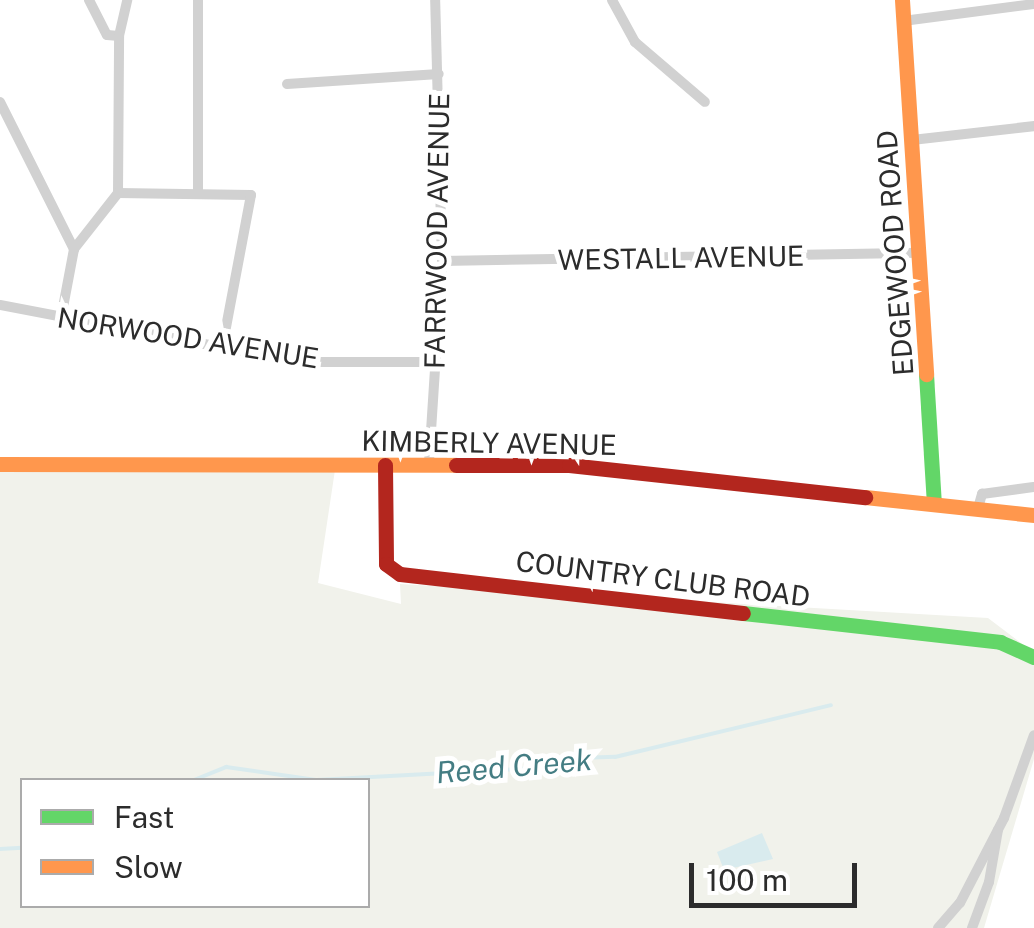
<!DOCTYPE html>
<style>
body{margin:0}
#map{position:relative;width:1034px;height:928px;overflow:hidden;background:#fff;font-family:"Public Sans",sans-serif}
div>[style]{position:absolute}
.green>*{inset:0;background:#f1f2eb}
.water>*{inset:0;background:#d9ebee}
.stream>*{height:4px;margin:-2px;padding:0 2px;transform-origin:2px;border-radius:2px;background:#d9ebee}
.street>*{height:10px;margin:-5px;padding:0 5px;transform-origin:5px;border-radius:5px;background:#d1d1d1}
.fast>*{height:15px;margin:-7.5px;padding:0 7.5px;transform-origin:7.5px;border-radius:7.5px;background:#63d668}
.slow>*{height:15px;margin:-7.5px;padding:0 7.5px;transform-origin:7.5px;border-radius:7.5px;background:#ff974d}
.jam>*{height:15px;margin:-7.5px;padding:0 7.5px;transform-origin:7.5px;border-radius:7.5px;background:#b3261e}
span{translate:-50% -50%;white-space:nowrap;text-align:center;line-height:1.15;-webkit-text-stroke:10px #fff;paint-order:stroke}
.street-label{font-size:28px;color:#2c2c2c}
.water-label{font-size:30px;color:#447d83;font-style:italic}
.legend{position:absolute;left:20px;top:778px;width:350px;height:130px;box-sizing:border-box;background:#fff;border:2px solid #ababab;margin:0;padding:12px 18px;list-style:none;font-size:30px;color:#2c2c2c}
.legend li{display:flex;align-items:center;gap:20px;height:50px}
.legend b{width:50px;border:2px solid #ababab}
.scale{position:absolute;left:689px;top:863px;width:168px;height:45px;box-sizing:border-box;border:5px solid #2c2c2c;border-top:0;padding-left:12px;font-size:30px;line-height:35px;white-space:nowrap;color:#2c2c2c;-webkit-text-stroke:8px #fff;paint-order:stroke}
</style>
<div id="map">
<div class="green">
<i style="clip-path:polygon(evenodd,0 470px,335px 470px,318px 583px,401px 604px,400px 584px,988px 618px,1034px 653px,1034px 759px,984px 928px,0 928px,0 470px,22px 780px,368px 780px,368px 906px,22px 906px,22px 780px)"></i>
</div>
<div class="water">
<i style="clip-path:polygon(762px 833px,773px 859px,724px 870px,717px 852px)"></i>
</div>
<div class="stream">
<i style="left:194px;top:780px;width:35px;rotate:-22deg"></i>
<i style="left:226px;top:767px;width:91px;rotate:8.2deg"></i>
<i style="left:316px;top:780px;width:255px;rotate:-3.1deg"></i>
<i style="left:571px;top:766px;width:11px;rotate:-49deg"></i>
<i style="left:578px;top:758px;width:37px;rotate:-2deg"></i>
<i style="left:615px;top:757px;width:222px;rotate:-13.5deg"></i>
<i style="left:0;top:849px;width:22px;rotate:-3deg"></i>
</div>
<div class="street">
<i style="left:89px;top:0;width:39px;rotate:63deg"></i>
<i style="left:107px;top:35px;width:12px;rotate:5deg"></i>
<i style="left:198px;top:0;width:193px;rotate:90deg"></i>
<i style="left:612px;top:0;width:48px;rotate:61.3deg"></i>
<i style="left:635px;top:42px;width:92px;rotate:40.6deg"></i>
<i style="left:903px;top:21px;width:132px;rotate:-7.4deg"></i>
<i style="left:287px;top:84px;width:152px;rotate:-3.8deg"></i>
<i style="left:0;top:102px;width:165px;rotate:63.3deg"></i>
<i style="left:912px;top:140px;width:123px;rotate:-6.5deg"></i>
<i style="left:118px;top:193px;width:157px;rotate:-89.6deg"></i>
<i style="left:119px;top:36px;width:37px;rotate:-77deg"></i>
<i style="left:442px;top:261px;width:478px;rotate:-1deg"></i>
<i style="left:0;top:305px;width:304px;rotate:10.8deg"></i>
<i style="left:299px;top:362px;width:137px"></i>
<i style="left:61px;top:318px;width:70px;rotate:-79.3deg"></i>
<i style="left:74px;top:249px;width:71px;rotate:-51.8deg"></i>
<i style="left:118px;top:193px;width:133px;rotate:0.9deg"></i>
<i style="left:251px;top:195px;width:156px;rotate:100.7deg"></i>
<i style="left:429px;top:462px;width:201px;rotate:-86.3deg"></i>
<i style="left:442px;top:261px;width:261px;rotate:-91.5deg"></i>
<i style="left:978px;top:508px;width:15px;rotate:-74deg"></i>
<i style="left:982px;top:494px;width:52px;rotate:-7.7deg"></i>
<i style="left:938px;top:928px;width:33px;rotate:-49deg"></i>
<i style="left:960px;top:903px;width:96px;rotate:-62.6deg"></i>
<i style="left:1004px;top:818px;width:88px;rotate:-70.1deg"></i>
<i style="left:972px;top:928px;width:49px;rotate:-69.7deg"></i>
<i style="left:989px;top:882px;width:53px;rotate:-80.2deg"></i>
</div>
<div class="fast">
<i style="left:926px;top:374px;width:129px;rotate:86.5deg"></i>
<i style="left:743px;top:613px;width:259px;rotate:6.4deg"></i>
<i style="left:1000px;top:642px;width:37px;rotate:24deg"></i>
</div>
<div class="slow">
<i style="left:902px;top:0;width:375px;rotate:86.3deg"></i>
<i style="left:0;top:464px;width:456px;rotate:0.1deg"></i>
<i style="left:865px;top:497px;width:170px;rotate:6.1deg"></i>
</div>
<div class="jam">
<i style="left:385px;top:465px;width:99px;rotate:89.4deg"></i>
<i style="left:386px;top:564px;width:17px;rotate:36deg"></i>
<i style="left:400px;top:574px;width:345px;rotate:6.5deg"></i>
<i style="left:456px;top:465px;width:113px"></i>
<i style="left:569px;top:465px;width:298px;rotate:6.2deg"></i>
</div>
<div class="street-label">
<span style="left:437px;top:231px;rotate:-89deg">FARRWOOD AVENUE</span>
<span style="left:895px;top:253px;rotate:-94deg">EDGEWOOD ROAD</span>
<span style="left:681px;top:258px;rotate:-1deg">WESTALL AVENUE</span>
<span style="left:188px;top:338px;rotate:9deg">NORWOOD AVENUE</span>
<span style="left:489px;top:443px;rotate:1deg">KIMBERLY AVENUE</span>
<span style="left:663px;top:579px;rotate:7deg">COUNTRY CLUB ROAD</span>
</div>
<div class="water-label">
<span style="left:514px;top:766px;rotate:-5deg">Reed Creek</span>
</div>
<ul class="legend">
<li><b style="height:12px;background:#63d668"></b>Fast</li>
<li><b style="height:12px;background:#ff974d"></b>Slow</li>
</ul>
<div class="scale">100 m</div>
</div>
